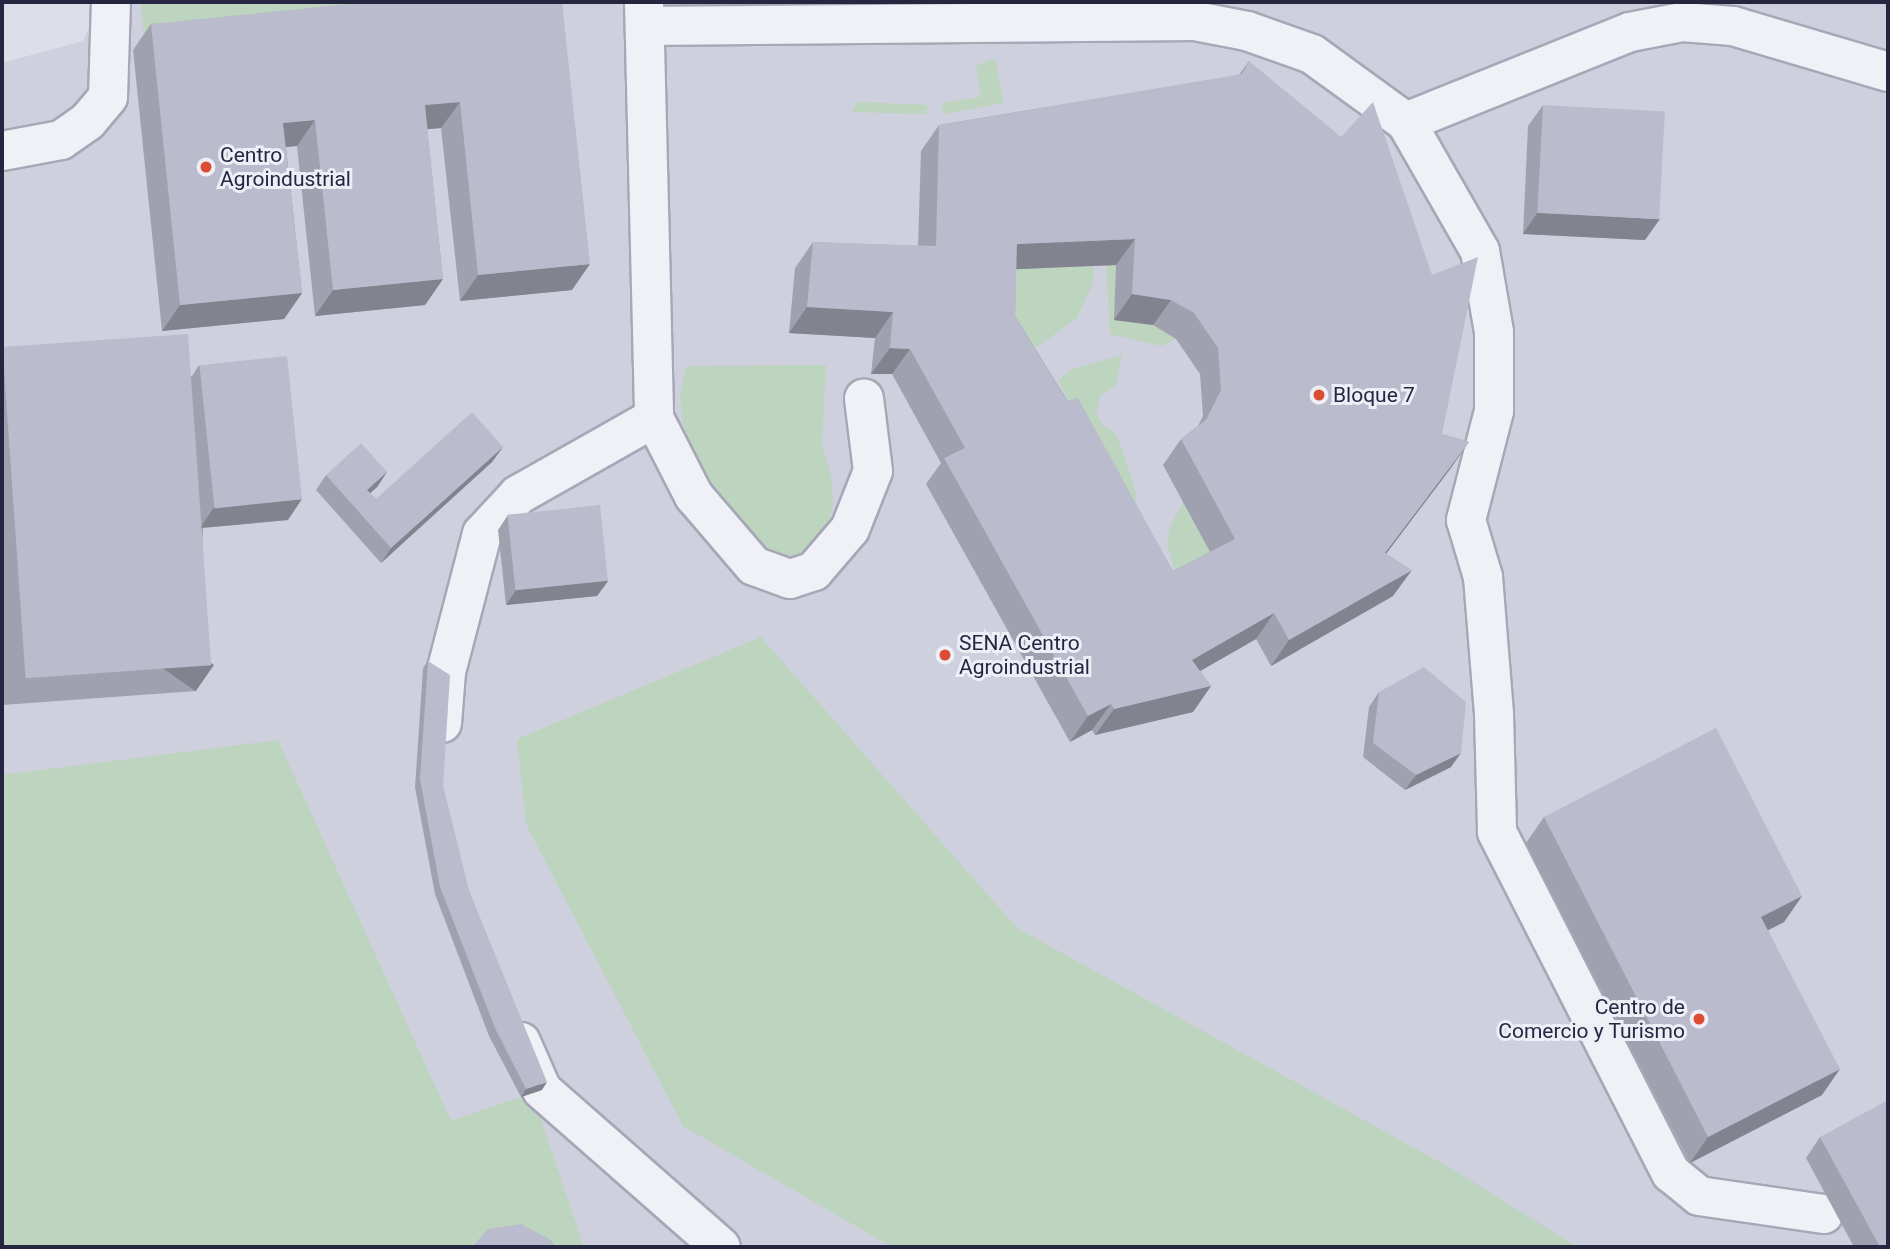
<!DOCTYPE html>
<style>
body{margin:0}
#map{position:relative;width:1890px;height:1249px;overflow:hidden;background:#dddee9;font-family:Roboto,sans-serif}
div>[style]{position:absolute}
.built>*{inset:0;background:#cfd0de}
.green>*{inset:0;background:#bdd4be}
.roads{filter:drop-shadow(2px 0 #a6a7b7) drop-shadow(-2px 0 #a6a7b7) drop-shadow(0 2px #a6a7b7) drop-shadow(0 -2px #a6a7b7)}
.minor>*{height:38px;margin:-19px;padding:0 19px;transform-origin:19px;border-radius:19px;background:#f0f1f7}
.wall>*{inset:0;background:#a0a1af}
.shaded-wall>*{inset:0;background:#82838f;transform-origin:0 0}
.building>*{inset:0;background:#babbcc;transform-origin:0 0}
.dots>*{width:19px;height:19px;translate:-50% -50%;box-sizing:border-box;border:4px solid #edeef6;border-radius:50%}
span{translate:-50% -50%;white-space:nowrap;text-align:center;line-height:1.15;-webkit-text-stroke:6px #edeef6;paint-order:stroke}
.poi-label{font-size:21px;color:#252741}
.left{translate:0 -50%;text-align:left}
.right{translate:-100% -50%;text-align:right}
.frame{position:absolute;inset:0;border:4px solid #252741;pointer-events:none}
</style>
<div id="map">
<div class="built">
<i style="clip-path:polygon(132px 2px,1888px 2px,1888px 1247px,2px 1247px,2px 63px,83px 41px,95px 13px,131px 9px)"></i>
</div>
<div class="green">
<i style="clip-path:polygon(141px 2px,553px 2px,145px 49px)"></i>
<i style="clip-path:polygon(995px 58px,1004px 103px,944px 114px,941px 103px,981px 97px,976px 66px)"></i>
<i style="clip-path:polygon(857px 102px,929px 105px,925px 114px,852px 112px)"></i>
<i style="clip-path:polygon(1094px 265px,1093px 284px,1076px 319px,1011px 365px,999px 270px)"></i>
<i style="clip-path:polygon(1106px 265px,1116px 265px,1114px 320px,1153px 325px,1176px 339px,1161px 346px,1110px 334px)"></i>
<i style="clip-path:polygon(1122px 355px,1116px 385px,1100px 396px,1096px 413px,1102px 425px,1116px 434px,1126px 461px,1137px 497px,1132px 514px,1058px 381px,1070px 370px)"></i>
<i style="clip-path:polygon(826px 365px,822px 445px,831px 476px,833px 503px,829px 521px,816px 544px,801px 557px,777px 558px,757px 547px,714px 499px,683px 426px,680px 398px,686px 366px)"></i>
<i style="clip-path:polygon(1183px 502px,1217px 565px,1179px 585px,1167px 543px,1170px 526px)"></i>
<i style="clip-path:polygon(761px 637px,1017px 928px,1454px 1170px,1577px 1247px,892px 1247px,683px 1126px,526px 824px,517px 739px)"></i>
<i style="clip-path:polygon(278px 740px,451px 1121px,532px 1093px,584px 1247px,2px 1247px,2px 775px)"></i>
</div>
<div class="roads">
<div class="minor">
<i style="left:644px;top:2px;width:416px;rotate:88.6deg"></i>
<i style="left:654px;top:418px;width:88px;rotate:62.9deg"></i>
<i style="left:694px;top:496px;width:92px;rotate:49.4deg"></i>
<i style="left:754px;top:566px;width:38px;rotate:20deg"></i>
<i style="left:790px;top:579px;width:25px;rotate:-18deg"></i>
<i style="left:814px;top:571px;width:55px;rotate:-49.4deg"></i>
<i style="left:850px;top:529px;width:62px;rotate:-68.4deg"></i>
<i style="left:873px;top:471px;width:73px;rotate:-97.1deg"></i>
<i style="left:645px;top:26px;width:550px;rotate:-0.52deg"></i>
<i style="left:1195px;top:21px;width:53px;rotate:10.9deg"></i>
<i style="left:1247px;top:31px;width:69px;rotate:19.5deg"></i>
<i style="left:1312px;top:54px;width:116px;rotate:35.9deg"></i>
<i style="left:1406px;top:122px;width:149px;rotate:60.2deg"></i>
<i style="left:1480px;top:251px;width:82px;rotate:80.2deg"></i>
<i style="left:1494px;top:332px;width:79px;rotate:90deg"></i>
<i style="left:1494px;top:411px;width:113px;rotate:104.4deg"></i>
<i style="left:1466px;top:520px;width:59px;rotate:73.4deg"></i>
<i style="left:1483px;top:577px;width:137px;rotate:85.4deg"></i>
<i style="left:1494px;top:714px;width:118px;rotate:88.5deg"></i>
<i style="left:1497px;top:832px;width:383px;rotate:63deg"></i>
<i style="left:1671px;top:1173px;width:36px;rotate:39deg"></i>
<i style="left:1699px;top:1196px;width:126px;rotate:8.2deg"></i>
<i style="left:1406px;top:122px;width:241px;rotate:-21.9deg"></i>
<i style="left:1630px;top:32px;width:53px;rotate:-10.9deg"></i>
<i style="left:1682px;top:22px;width:51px;rotate:4.5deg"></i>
<i style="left:1733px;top:26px;width:162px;rotate:16.5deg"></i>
<i style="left:2px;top:151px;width:60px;rotate:-10.6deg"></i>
<i style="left:61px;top:140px;width:33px;rotate:-35deg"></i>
<i style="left:88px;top:121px;width:31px;rotate:-50deg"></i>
<i style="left:108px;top:97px;width:95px;rotate:-88.2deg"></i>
<i style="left:442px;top:723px;width:51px;rotate:-85.5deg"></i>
<i style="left:446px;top:672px;width:143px;rotate:-75.4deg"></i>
<i style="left:482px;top:534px;width:53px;rotate:-47.3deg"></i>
<i style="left:518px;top:495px;width:156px;rotate:-29.5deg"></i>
<i style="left:521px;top:1042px;width:52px;rotate:66.4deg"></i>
<i style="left:542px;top:1090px;width:238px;rotate:41.3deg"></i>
</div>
</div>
<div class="wall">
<i style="clip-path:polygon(562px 2px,572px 290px,460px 301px,441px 128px,427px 129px,443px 279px,425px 305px,315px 316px,297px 146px,286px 147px,302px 293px,284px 319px,162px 331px,133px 50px,151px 24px)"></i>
<i style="clip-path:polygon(evenodd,1249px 61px,1442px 434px,1469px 442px,1386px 554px,1393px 596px,1271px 666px,1256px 639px,1200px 671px,1211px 686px,1193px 712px,1095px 735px,1092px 730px,1070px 742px,926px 484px,941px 463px,892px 374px,871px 374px,875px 338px,789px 333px,795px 268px,813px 242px,918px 246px,921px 151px,939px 125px,1239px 75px,1249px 61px,1116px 265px,1114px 320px,1153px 325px,1176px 339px,1200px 374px,1203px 416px,1198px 426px,1181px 439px,1163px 465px,1210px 552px,1173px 571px,1015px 316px,1016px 269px,1116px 265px)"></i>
<i style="clip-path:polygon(1543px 105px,1645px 240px,1523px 234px,1528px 126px)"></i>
<i style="clip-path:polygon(2px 347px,192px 376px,199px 365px,288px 520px,203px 528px,196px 691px,2px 705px)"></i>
<i style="clip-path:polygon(503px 447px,492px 462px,381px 563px,316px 490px,326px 475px,387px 472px,377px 487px,370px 493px,376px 499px)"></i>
<i style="clip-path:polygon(508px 515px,608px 581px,597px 596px,506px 605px,498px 530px)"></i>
<i style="clip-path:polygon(428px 661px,443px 787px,468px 888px,542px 1090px,521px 1097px,489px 1036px,435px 894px,415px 787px,423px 668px)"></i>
<i style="clip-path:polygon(1379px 692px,1451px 767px,1405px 790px,1363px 757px,1369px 707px)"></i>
<i style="clip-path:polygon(1544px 817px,1802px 896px,1784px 922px,1768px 930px,1822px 1095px,1690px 1163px,1526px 843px)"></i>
<i style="clip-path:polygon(1820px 1137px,1888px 1247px,1854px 1247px,1806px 1158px)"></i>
</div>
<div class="shaded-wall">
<i style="clip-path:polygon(460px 102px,441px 128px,407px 131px,425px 105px)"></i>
<i style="clip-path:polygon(315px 120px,297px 146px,265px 149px,283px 123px)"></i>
<i style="clip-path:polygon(1537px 213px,1660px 219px,1645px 240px,1523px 234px)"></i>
<i style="clip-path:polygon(1135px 239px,1116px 265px,999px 270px,1017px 244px)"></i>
<i style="clip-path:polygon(590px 264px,572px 290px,460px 301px,478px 275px)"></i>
<i style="clip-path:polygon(443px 279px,425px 305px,315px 316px,333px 290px)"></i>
<i style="clip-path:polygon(302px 293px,284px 319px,162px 331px,180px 305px)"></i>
<i style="clip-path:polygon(1132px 294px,1171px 300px,1153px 325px,1114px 320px)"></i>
<i style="clip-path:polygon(807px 307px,893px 312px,875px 338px,789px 333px)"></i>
<i style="clip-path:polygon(890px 348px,910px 349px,892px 374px,871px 374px)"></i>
<i style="clip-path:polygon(1469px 442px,1451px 468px,1367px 579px,1385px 553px)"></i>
<i style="clip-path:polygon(503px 447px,492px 462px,381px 563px,391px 548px)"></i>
<i style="clip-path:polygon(387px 472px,377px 487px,357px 505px,367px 490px)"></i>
<i style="clip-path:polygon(302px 499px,288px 520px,200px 528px,214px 507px)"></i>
<i style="clip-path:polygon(1412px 570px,1393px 596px,1271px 666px,1289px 640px)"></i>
<i style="clip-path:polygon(608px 581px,597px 596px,506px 605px,516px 590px)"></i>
<i style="clip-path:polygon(1274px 613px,1256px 639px,1174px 686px,1192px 660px)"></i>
<i style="left:214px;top:665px;width:32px;height:213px;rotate:125deg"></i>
<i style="clip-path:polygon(1211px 686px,1193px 712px,1095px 735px,1114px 709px)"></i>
<i style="clip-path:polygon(1111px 704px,1092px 730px,1070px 742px,1088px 716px)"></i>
<i style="clip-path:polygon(1461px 753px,1451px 767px,1405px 790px,1416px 775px)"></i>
<i style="clip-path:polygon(1802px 896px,1784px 922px,1743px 943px,1761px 917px)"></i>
<i style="clip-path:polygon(1840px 1069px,1822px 1095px,1690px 1163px,1708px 1137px)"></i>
<i style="clip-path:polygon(547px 1082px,542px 1090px,521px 1097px,526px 1089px)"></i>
</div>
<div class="building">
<i style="clip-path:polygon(369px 2px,562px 2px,590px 264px,478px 275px,460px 102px,425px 105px,443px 279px,333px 290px,315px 120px,283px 123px,302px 293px,180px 305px,151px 24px)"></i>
<i style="clip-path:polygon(evenodd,1249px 61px,1341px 137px,1373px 102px,1432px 275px,1478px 257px,1442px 434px,1469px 442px,1385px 553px,1412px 570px,1289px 640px,1274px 613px,1192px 660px,1211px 686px,1114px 709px,1111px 704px,1088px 716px,944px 458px,965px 448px,910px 349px,890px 348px,893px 312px,807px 307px,813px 242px,936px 246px,939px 125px,1242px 74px,1249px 61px,1135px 239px,1132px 294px,1171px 300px,1194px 313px,1218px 348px,1221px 390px,1206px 420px,1181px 439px,1235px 539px,1173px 571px,1078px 398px,1067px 401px,1015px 316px,1017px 244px,1135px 239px)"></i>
<i style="left:1543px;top:105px;width:122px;height:108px;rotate:3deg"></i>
<i style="left:188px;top:334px;width:332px;height:186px;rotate:86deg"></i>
<i style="left:287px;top:356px;width:144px;height:88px;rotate:84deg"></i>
<i style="clip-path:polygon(472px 412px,503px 447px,391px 548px,326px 475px,361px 443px,387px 472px,367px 490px,376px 499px)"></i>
<i style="left:600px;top:505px;width:76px;height:93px;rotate:84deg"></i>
<i style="clip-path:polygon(428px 661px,450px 675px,443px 787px,468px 888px,547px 1082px,526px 1089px,495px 1028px,440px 887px,420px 779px)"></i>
<i style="clip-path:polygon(1424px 667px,1466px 702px,1461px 753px,1416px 775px,1373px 743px,1379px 692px)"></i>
<i style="clip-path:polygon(1716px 728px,1802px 896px,1761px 917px,1840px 1069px,1708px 1137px,1544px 817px)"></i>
<i style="clip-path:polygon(1888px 1100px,1888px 1247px,1880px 1247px,1820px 1137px)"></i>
<i style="clip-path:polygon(521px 1224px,551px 1240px,555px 1247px,472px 1247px,488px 1229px)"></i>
</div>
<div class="dots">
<i style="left:206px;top:167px;background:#dc4c33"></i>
<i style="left:1319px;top:395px;background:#dc4c33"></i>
<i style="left:945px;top:655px;background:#dc4c33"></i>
<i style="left:1699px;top:1019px;background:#dc4c33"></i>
</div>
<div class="poi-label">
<span class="left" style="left:220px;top:167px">Centro<br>Agroindustrial</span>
<span class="left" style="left:1333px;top:395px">Bloque 7</span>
<span class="left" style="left:959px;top:655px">SENA Centro<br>Agroindustrial</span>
<span class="right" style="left:1685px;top:1019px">Centro de<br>Comercio y Turismo</span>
</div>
<div class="frame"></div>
</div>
